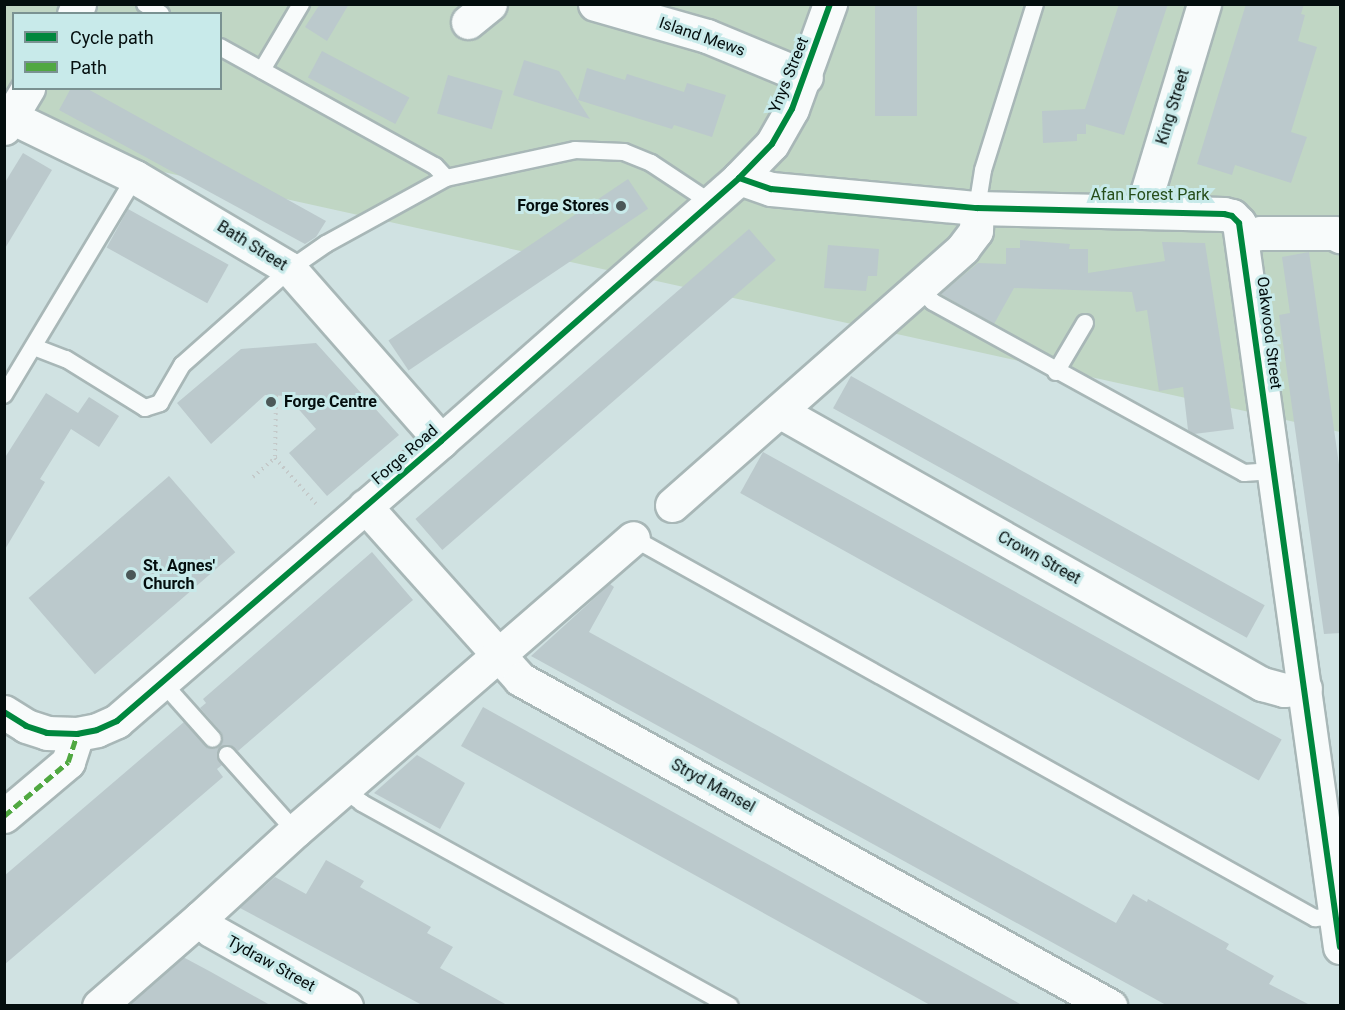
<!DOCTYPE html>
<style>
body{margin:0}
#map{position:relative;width:1345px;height:1010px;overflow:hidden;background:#d0e2e2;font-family:Roboto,sans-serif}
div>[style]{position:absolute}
.green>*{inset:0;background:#c0d6c4}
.building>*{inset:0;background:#bbc9cc;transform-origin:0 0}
.path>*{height:4px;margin-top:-2px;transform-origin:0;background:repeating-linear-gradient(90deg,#c4c9c9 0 1.5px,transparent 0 6px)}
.roads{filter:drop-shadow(2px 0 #a8b7b7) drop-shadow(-2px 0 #a8b7b7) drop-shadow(0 2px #a8b7b7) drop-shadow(0 -2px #a8b7b7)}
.lane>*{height:16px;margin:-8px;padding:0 8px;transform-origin:8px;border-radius:8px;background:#f8fbfb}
.street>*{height:33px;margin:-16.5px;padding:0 16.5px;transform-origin:16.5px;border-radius:16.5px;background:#f8fbfb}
.secondary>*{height:33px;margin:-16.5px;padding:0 16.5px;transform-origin:16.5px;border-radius:16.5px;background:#f8fbfb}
.quiet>*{height:4.5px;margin-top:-2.25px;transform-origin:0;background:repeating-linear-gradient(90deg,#50a841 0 9px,transparent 0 13.5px)}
.cycleway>*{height:6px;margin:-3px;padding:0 3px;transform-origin:3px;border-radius:3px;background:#00873e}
.dots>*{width:16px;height:16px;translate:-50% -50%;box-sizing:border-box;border:3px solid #c8eaea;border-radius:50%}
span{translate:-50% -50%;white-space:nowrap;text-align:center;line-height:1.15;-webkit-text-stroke:6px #c8eaea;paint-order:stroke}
.street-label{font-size:16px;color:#040e0e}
.park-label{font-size:16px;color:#264e1a}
.poi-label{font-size:16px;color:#040e0e;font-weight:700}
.right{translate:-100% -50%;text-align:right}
.left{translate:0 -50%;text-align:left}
.frame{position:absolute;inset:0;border:6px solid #040e0e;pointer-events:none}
.legend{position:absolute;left:12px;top:12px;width:210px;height:78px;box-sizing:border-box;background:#c8eaea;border:2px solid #7a9292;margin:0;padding:8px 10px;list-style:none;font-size:18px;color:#040e0e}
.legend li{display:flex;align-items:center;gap:12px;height:30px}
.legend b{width:30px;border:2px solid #7a9292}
</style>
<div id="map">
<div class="green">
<i style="clip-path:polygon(evenodd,5px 5px,1340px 5px,1340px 432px,5px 137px,5px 5px,14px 14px,220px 14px,220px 88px,14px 88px,14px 14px)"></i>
</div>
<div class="building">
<i style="clip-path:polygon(320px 4px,349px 4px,327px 41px,305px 27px)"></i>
<i style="left:875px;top:4px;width:42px;height:112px"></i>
<i style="clip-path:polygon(1119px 4px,1168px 4px,1124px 135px,1086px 124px,1086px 134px,1077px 134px,1077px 141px,1043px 143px,1042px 111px,1085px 109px)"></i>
<i style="clip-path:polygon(1246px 4px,1304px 4px,1301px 14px,1305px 15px,1298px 41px,1317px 47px,1291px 132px,1307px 137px,1291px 183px,1235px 165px,1232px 175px,1197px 164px)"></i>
<i style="left:322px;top:51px;width:99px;height:30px;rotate:28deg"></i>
<i style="clip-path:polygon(524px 60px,559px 71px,590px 119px,513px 95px)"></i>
<i style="clip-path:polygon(587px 68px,625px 80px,627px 74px,684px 92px,687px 83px,726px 95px,712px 137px,674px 125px,672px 129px,578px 100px)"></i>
<i style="left:448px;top:75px;width:57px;height:40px;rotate:16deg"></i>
<i style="clip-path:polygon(71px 88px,86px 88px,326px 221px,316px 237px,305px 244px,59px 110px)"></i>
<i style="clip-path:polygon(23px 153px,52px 170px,4px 250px,4px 184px)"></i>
<i style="left:628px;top:179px;width:36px;height:289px;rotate:56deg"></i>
<i style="left:128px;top:209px;width:115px;height:44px;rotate:29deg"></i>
<i style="left:749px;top:229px;width:41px;height:442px;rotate:49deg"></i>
<i style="clip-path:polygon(1020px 240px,1070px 244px,1069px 249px,1088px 249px,1088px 273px,1165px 261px,1162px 242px,1205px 243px,1234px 429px,1194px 434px,1188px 430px,1183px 387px,1159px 391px,1147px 310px,1136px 312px,1132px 292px,1014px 288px,994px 324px,941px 294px,978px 263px,1006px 264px,1006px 248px,1020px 248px)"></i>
<i style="clip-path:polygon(828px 245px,879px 249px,877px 276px,868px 276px,866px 291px,824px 288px)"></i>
<i style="clip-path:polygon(1309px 252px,1341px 479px,1341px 633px,1324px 634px,1279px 315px,1290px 313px,1282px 257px)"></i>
<i style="clip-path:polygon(316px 343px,399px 435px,327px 496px,289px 453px,316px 429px,287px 396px,265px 395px,211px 444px,177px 403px,241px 349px)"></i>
<i style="left:851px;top:376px;width:473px;height:37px;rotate:29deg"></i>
<i style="clip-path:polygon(46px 393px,78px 413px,89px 397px,119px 416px,99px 447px,71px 429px,40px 479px,45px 482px,4px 551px,4px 459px)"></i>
<i style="left:763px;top:452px;width:593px;height:47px;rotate:29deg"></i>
<i style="left:169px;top:476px;width:101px;height:186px;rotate:49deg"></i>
<i style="clip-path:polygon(372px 552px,413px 600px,238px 751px,230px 745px,220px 748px,217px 757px,222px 765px,217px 769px,223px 777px,4px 965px,4px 876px,184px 722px,206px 746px,215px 749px,220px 746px,223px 737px,221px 732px,200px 708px,206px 703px,203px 699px)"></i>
<i style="clip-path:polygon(610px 584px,614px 587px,589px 632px,1116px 923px,1133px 894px,1147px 902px,1148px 899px,1229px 944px,1226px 949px,1274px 976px,1269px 984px,1310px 1005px,1166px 1005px,531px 656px)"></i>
<i style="clip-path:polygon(483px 707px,751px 855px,1022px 1005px,930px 1005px,461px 746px)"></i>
<i style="clip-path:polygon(417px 755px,465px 783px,440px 829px,374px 793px)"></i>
<i style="clip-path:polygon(326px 860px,364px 881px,360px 887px,431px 927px,427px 933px,453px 947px,440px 968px,507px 1005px,422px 1005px,240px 908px,275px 877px,306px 894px)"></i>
<i style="clip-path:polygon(183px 957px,211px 972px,270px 1005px,128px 1005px)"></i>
</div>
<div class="path">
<i style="left:276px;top:395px;width:63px;rotate:90.9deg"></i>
<i style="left:275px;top:458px;width:63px;rotate:48.2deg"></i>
<i style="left:253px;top:477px;width:29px;rotate:-41deg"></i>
</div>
<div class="roads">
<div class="lane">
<i style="left:145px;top:4px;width:19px;rotate:32deg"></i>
<i style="left:220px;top:47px;width:246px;rotate:29deg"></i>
<i style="left:435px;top:166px;width:16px;rotate:47deg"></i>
<i style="left:262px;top:70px;width:77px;rotate:-59.4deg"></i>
<i style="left:977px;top:208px;width:38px;rotate:-81deg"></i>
<i style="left:983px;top:170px;width:174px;rotate:-72.6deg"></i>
<i style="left:918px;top:287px;width:21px;rotate:45deg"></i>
<i style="left:933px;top:302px;width:355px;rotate:28.8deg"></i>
<i style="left:1244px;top:473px;width:29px;rotate:-4deg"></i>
<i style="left:34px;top:347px;width:34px;rotate:21deg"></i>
<i style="left:66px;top:359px;width:93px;rotate:31.8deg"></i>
<i style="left:145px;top:408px;width:16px;rotate:-18deg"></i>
<i style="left:160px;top:403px;width:44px;rotate:-59.9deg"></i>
<i style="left:182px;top:365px;width:144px;rotate:-41.6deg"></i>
<i style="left:290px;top:269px;width:44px;rotate:-34.8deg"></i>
<i style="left:326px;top:244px;width:137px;rotate:-28.8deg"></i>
<i style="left:446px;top:178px;width:132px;rotate:-12.2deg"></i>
<i style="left:575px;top:150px;width:49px;rotate:2.3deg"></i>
<i style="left:624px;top:152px;width:29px;rotate:22deg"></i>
<i style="left:651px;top:163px;width:74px;rotate:33.5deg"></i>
<i style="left:1056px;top:372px;width:57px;rotate:-59.4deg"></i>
<i style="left:4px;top:395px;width:254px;rotate:-59deg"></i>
<i style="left:633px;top:538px;width:781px;rotate:29.13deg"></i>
<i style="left:1315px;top:918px;width:21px;rotate:-5deg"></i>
<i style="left:162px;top:682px;width:76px;rotate:48.2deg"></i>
<i style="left:227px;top:755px;width:102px;rotate:48.2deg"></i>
<i style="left:343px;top:789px;width:24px;rotate:36deg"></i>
<i style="left:362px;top:803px;width:420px;rotate:28.9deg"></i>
</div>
<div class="street">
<i style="left:595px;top:4px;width:116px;rotate:15.9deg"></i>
<i style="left:707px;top:36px;width:107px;rotate:22.5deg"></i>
<i style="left:74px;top:14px;width:11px;rotate:-63deg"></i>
<i style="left:468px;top:22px;width:28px;rotate:-39deg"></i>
<i style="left:11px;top:117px;width:138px;rotate:25.8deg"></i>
<i style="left:135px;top:177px;width:180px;rotate:30.7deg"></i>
<i style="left:290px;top:269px;width:229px;rotate:48.7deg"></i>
<i style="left:4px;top:128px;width:47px;rotate:-59deg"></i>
<i style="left:739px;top:178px;width:34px;rotate:19deg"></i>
<i style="left:771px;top:189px;width:207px;rotate:5.3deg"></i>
<i style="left:977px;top:208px;width:247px;rotate:1.4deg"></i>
<i style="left:1224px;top:214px;width:8px;rotate:14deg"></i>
<i style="left:1232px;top:216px;width:10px;rotate:45deg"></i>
<i style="left:1239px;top:223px;width:731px;rotate:82.06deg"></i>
<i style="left:1146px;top:210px;width:17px;rotate:-87deg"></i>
<i style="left:1147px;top:193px;width:197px;rotate:-73.2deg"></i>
<i style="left:1242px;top:236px;width:19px;rotate:-9deg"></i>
<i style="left:1261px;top:233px;width:73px"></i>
<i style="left:1334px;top:233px;width:7px;rotate:27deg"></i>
<i style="left:779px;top:411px;width:555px;rotate:29.48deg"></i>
<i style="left:1262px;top:684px;width:23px;rotate:15deg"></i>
<i style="left:1284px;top:690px;width:21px;rotate:-5deg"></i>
<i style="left:672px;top:505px;width:388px;rotate:-41.4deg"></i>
<i style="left:963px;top:248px;width:21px;rotate:-53deg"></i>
<i style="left:976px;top:231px;width:23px;rotate:-88deg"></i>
<i style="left:365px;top:506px;width:232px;rotate:48.1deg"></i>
<i style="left:520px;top:679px;width:675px;rotate:29deg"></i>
<i style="left:4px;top:816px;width:84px;rotate:-40.2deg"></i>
<i style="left:68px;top:762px;width:29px;rotate:-72deg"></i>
<i style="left:200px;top:918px;width:16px;rotate:47deg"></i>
<i style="left:211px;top:930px;width:155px;rotate:29.4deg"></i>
<i style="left:99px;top:1006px;width:134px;rotate:-41.1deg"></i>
<i style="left:200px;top:918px;width:129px;rotate:-42.5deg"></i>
<i style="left:295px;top:831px;width:447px;rotate:-40.9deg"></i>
</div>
<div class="secondary">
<i style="left:4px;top:712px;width:26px;rotate:32deg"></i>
<i style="left:26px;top:726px;width:22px;rotate:18deg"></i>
<i style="left:47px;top:733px;width:30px;rotate:2deg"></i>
<i style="left:77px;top:734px;width:20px;rotate:-11deg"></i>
<i style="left:97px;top:730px;width:22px;rotate:-24deg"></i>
<i style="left:117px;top:721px;width:428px;rotate:-40.8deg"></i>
<i style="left:441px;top:441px;width:397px;rotate:-41.4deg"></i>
<i style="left:739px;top:178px;width:47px;rotate:-45.9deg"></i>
<i style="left:772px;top:144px;width:40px;rotate:-60.3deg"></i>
<i style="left:792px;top:109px;width:112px;rotate:-70.1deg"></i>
</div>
</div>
<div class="quiet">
<i style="left:4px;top:816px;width:84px;rotate:-40.2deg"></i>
<i style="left:68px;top:762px;width:29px;rotate:-72deg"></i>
</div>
<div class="cycleway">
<i style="left:739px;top:178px;width:34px;rotate:19deg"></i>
<i style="left:771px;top:189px;width:207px;rotate:5.3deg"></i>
<i style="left:977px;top:208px;width:247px;rotate:1.4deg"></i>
<i style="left:1224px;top:214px;width:8px;rotate:14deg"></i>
<i style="left:1232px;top:216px;width:10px;rotate:45deg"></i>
<i style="left:1239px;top:223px;width:731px;rotate:82.06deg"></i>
<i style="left:4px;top:712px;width:26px;rotate:32deg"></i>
<i style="left:26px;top:726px;width:22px;rotate:18deg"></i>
<i style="left:47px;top:733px;width:30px;rotate:2deg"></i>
<i style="left:77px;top:734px;width:20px;rotate:-11deg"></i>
<i style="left:97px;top:730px;width:22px;rotate:-24deg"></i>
<i style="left:117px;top:721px;width:428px;rotate:-40.8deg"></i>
<i style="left:441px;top:441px;width:397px;rotate:-41.4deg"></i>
<i style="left:739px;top:178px;width:47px;rotate:-45.9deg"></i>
<i style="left:772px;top:144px;width:40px;rotate:-60.3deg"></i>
<i style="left:792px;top:109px;width:112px;rotate:-70.1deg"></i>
</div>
<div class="dots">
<i style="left:621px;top:206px;background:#4b5858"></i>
<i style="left:271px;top:402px;background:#4b5858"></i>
<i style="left:131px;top:575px;background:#4b5858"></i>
</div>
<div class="street-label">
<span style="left:702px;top:37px;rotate:19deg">Island Mews</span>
<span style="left:789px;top:75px;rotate:-68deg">Ynys Street</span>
<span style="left:1173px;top:107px;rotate:-73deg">King Street</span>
<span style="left:252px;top:246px;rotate:32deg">Bath Street</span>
<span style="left:1269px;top:333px;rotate:83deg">Oakwood Street</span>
<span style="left:405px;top:455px;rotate:-41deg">Forge Road</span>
<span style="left:1039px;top:558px;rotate:29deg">Crown Street</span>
<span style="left:713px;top:786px;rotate:29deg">Stryd Mansel</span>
<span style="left:271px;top:964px;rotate:29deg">Tydraw Street</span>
</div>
<div class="park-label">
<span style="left:1150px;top:195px">Afan Forest Park</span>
</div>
<div class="poi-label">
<span class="right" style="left:609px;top:206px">Forge Stores</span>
<span class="left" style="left:284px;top:402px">Forge Centre</span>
<span class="left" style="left:143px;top:575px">St. Agnes'<br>Church</span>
</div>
<div class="frame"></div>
<ul class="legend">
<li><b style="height:8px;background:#00873e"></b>Cycle path</li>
<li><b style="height:8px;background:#50a841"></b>Path</li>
</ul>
</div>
